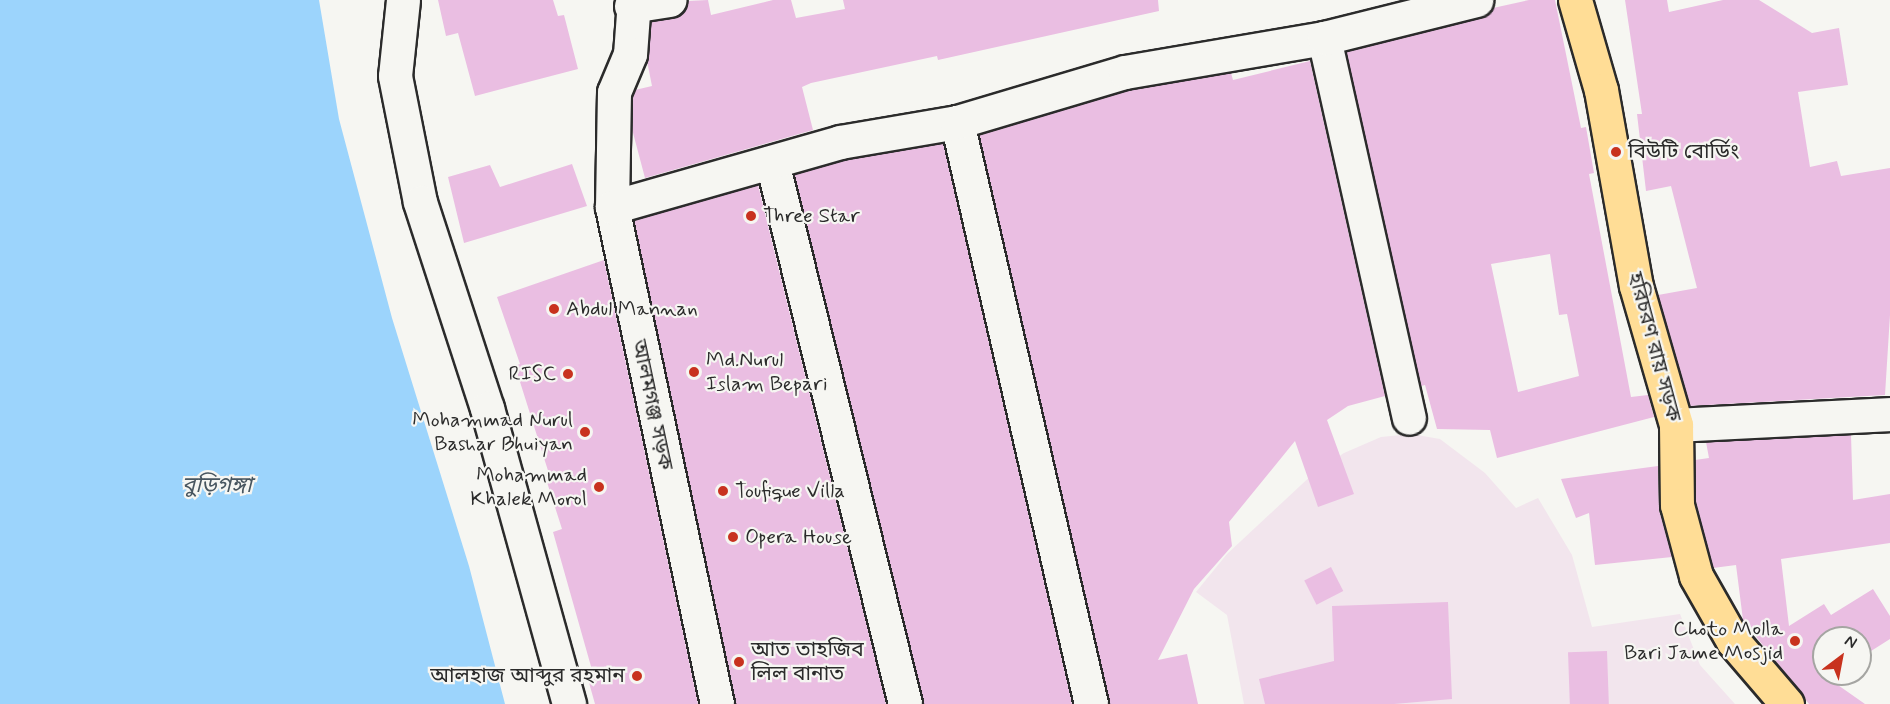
<!DOCTYPE html>
<meta charset="utf-8">
<style>
body{margin:0}
#map{position:relative;width:1890px;height:704px;overflow:hidden;background:#f6f6f2;font-family:Mynerve,"Noto Sans Bengali",sans-serif}
div>[style]{position:absolute}
.built>*{inset:0;background:#f2e5ed}
.water>*{inset:0;background:#9cd4fc}
.building>*{inset:0;background:#eabee2;transform-origin:0 0}
.roads{filter:drop-shadow(2px 0 #2b2b2b) drop-shadow(-2px 0 #2b2b2b) drop-shadow(0 2px #2b2b2b) drop-shadow(0 -2px #2b2b2b)}
.minor>*{height:33px;margin:-16.5px;padding:0 16.5px;transform-origin:16.5px;border-radius:16.5px;background:#f6f6f2}
.major>*{height:33px;margin:-16.5px;padding:0 16.5px;transform-origin:16.5px;border-radius:16.5px;background:#ffdd96}
.dots>*{width:16px;height:16px;translate:-50% -50%;box-sizing:border-box;border:3px solid #f6f6f2;border-radius:50%}
span{translate:-50% -50%;white-space:nowrap;text-align:center;line-height:1.15;-webkit-text-stroke:4.5px #f6f6f2;paint-order:stroke}
.poi-label{font-size:21px;color:#2b2b2b}
.left{translate:0 -50%;text-align:left}
.right{translate:-100% -50%;text-align:right}
.street-label{font-size:21px;color:#2b2b2b}
.water-label{font-size:22px;color:#47555f;font-style:italic}
.north{position:absolute;left:1812px;top:626px;width:60px;height:60px;box-sizing:border-box;background:#f6f6f2;border:2px solid #a5a5a2;border-radius:50%;rotate:32deg;font-size:16px;font-weight:700;line-height:24px;text-align:center;color:#2b2b2b}
.north::after{content:'';display:block;margin:auto;width:21px;height:27px;background:#c8321e;clip-path:polygon(50% 0,100% 100%,50% 72%,0 100%)}
</style>
<div id="map">
<div class="built">
<i style="clip-path:polygon(1411px 434px,1440px 439px,1485px 473px,1516px 508px,1538px 498px,1572px 555px,1592px 627px,1680px 614px,1700px 665px,1735px 704px,1244px 704px,1227px 615px,1196px 592px,1227px 554px,1315px 472px,1344px 453px,1381px 437px)"></i>
</div>
<div class="water">
<i style="clip-path:polygon(0 0,319px 0,339px 119px,392px 318px,469px 566px,505px 704px,0 704px)"></i>
</div>
<div class="building">
<i style="clip-path:polygon(438px 0,553px 0,558px 16px,564px 15px,578px 69px,475px 96px,458px 33px,446px 36px)"></i>
<i style="clip-path:polygon(708px 0,711px 15px,773px 0,791px 0,796px 18px,845px 9px,843px 0,1158px 0,1159px 11px,938px 60px,937px 56px,811px 83px,802px 87px,813px 130px,645px 178px,632px 129px,633px 96px,635px 90px,652px 86px,647px 61px,651px 22px,681px 15px,688px 1px)"></i>
<i style="clip-path:polygon(evenodd,1529px 0,1555px 0,1581px 128px,1586px 127px,1594px 173px,1589px 174px,1631px 397px,1648px 395px,1654px 417px,1497px 458px,1490px 430px,1437px 429px,1425px 385px,1421px 386px,1346px 52px,1481px 18px,1493px 8px,1529px 0,1550px 254px,1559px 315px,1567px 314px,1579px 376px,1518px 392px,1491px 264px,1550px 254px)"></i>
<i style="clip-path:polygon(1625px 0,1667px 0,1669px 12px,1723px 0,1759px 0,1812px 33px,1839px 28px,1848px 85px,1798px 92px,1810px 167px,1837px 161px,1841px 176px,1890px 168px,1890px 315px,1885px 395px,1690px 406px,1658px 295px,1697px 288px,1671px 186px,1646px 191px,1637px 114px,1642px 114px)"></i>
<i style="clip-path:polygon(1310px 61px,1385px 396px,1348px 406px,1327px 420px,1354px 494px,1318px 507px,1295px 441px,1229px 522px,1232px 546px,1194px 589px,1158px 660px,1187px 654px,1198px 704px,1109px 704px,979px 135px,1129px 90px,1231px 73px,1233px 80px)"></i>
<i style="clip-path:polygon(943px 143px,1072px 704px,923px 704px,794px 175px,844px 160px)"></i>
<i style="clip-path:polygon(572px 164px,587px 206px,464px 243px,448px 177px,490px 165px,500px 187px)"></i>
<i style="clip-path:polygon(758px 185px,886px 704px,735px 704px,634px 220px)"></i>
<i style="clip-path:polygon(604px 260px,698px 704px,595px 704px,586px 672px,592px 670px,553px 532px,562px 529px,546px 479px,550px 477px,515px 366px,520px 364px,497px 297px)"></i>
<i style="clip-path:polygon(1851px 435px,1853px 500px,1890px 494px,1890px 543px,1781px 559px,1789px 626px,1824px 604px,1831px 615px,1873px 589px,1890px 616px,1890px 639px,1860px 658px,1860px 638px,1824px 638px,1824px 674px,1840px 674px,1842px 677px,1835px 683px,1865px 704px,1809px 704px,1743px 620px,1736px 565px,1713px 568px,1696px 502px,1695px 460px,1709px 458px,1706px 442px)"></i>
<i style="clip-path:polygon(1658px 466px,1659px 510px,1672px 557px,1595px 565px,1589px 513px,1576px 518px,1561px 479px)"></i>
<i style="left:1331px;top:567px;width:27px;height:30px;rotate:63deg"></i>
<i style="clip-path:polygon(1448px 602px,1452px 699px,1394px 704px,1265px 704px,1259px 679px,1334px 661px,1332px 606px)"></i>
<i style="left:1607px;top:651px;width:53px;height:39px;rotate:88deg"></i>
</div>
<div class="roads">
<div class="minor">
<i style="left:403px;top:0;width:76px;rotate:96deg"></i>
<i style="left:395px;top:76px;width:128px;rotate:78.8deg"></i>
<i style="left:420px;top:202px;width:217px;rotate:72deg"></i>
<i style="left:487px;top:408px;width:307px;rotate:74.5deg"></i>
<i style="left:634px;top:0;width:54px;rotate:94.2deg"></i>
<i style="left:630px;top:54px;width:41px;rotate:112.8deg"></i>
<i style="left:614px;top:92px;width:115px;rotate:91deg"></i>
<i style="left:612px;top:207px;width:508px;rotate:78.07deg"></i>
<i style="left:631px;top:6px;width:39px;rotate:-9deg"></i>
<i style="left:1324px;top:38px;width:389px;rotate:77.4deg"></i>
<i style="left:957px;top:122px;width:597px;rotate:77.03deg"></i>
<i style="left:772px;top:162px;width:558px;rotate:76.21deg"></i>
<i style="left:612px;top:207px;width:237px;rotate:-15.9deg"></i>
<i style="left:840px;top:142px;width:119px;rotate:-9.7deg"></i>
<i style="left:957px;top:122px;width:175px;rotate:-16.6deg"></i>
<i style="left:1125px;top:72px;width:202px;rotate:-9.7deg"></i>
<i style="left:1324px;top:38px;width:157px;rotate:-14deg"></i>
<i style="left:1676px;top:425px;width:214px;rotate:-2.9deg"></i>
</div>
<div class="major">
<i style="left:1575px;top:0;width:94px;rotate:73.9deg"></i>
<i style="left:1601px;top:90px;width:199px;rotate:79.9deg"></i>
<i style="left:1636px;top:286px;width:145px;rotate:73.9deg"></i>
<i style="left:1676px;top:425px;width:80px;rotate:89.3deg"></i>
<i style="left:1677px;top:505px;width:73px;rotate:75deg"></i>
<i style="left:1696px;top:576px;width:75px;rotate:60.4deg"></i>
<i style="left:1733px;top:641px;width:83px;rotate:49.4deg"></i>
</div>
</div>
<div class="dots">
<i style="left:1616px;top:152px;background:#c8321e"></i>
<i style="left:751px;top:216px;background:#c8321e"></i>
<i style="left:554px;top:309px;background:#c8321e"></i>
<i style="left:694px;top:372px;background:#c8321e"></i>
<i style="left:568px;top:374px;background:#c8321e"></i>
<i style="left:585px;top:432px;background:#c8321e"></i>
<i style="left:599px;top:487px;background:#c8321e"></i>
<i style="left:723px;top:491px;background:#c8321e"></i>
<i style="left:733px;top:537px;background:#c8321e"></i>
<i style="left:1795px;top:641px;background:#c8321e"></i>
<i style="left:739px;top:662px;background:#c8321e"></i>
<i style="left:637px;top:676px;background:#c8321e"></i>
</div>
<div class="poi-label">
<span class="left" style="left:1628px;top:152px">বিউটি বোর্ডিং</span>
<span class="left" style="left:763px;top:216px">Three Star</span>
<span class="left" style="left:566px;top:309px">Abdul Mannan</span>
<span class="left" style="left:706px;top:372px">Md.Nurul<br>Islam Bepari</span>
<span class="right" style="left:556px;top:374px">RISC</span>
<span class="right" style="left:573px;top:432px">Mohammad Nurul<br>Bashar Bhuiyan</span>
<span class="right" style="left:587px;top:487px">Mohammad<br>Khalek Morol</span>
<span class="left" style="left:735px;top:491px">Toufique Villa</span>
<span class="left" style="left:745px;top:537px">Opera House</span>
<span class="right" style="left:1783px;top:641px">Choto Molla<br>Bari Jame Mosjid</span>
<span class="left" style="left:751px;top:662px">আত তাহজিব<br>লিল বানাত</span>
<span class="right" style="left:625px;top:676px">আলহাজ আব্দুর রহমান</span>
</div>
<div class="street-label">
<span style="left:1654px;top:347px;rotate:75deg">হরিচরণ রায় সড়ক</span>
<span style="left:652px;top:405px;rotate:78deg">আলমগঞ্জ সড়ক</span>
</div>
<div class="water-label">
<span style="left:217px;top:487px">বুড়িগঙ্গা</span>
</div>
<div class="north">N</div>
</div>
